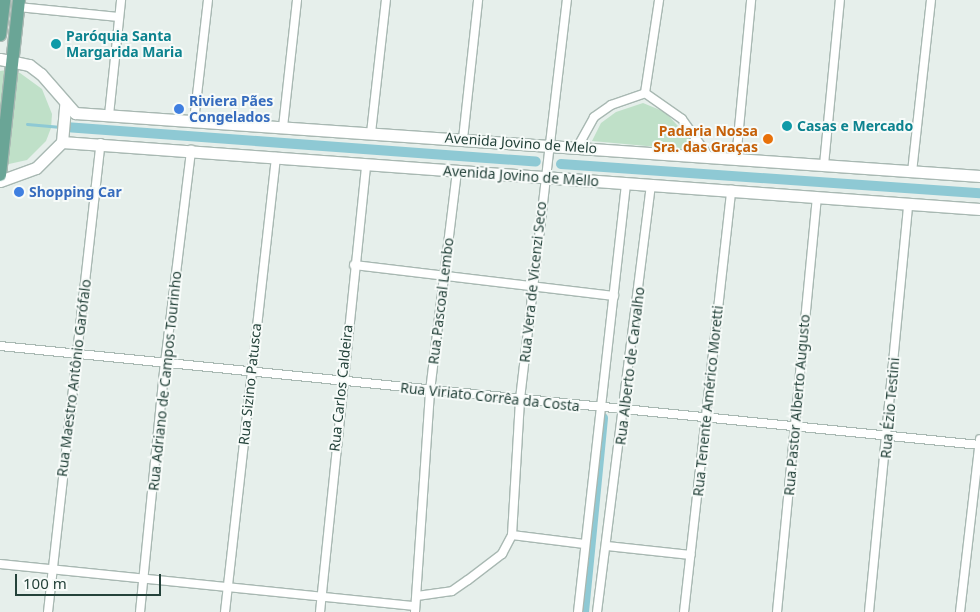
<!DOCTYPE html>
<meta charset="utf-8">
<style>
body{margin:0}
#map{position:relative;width:980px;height:612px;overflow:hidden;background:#e6efeb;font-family:"Noto Sans",sans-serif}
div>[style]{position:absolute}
.green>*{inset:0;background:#bfe0c8}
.stream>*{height:3px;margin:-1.5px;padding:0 1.5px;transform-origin:1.5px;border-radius:1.5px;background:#8ec9d4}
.canal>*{height:10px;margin:-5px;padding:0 5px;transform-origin:5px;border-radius:5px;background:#8ec9d4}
.roads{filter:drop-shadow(1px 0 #a8b8b2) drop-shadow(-1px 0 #a8b8b2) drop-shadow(0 1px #a8b8b2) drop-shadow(0 -1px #a8b8b2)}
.street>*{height:8px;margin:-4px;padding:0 4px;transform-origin:4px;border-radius:4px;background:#fff}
.secondary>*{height:11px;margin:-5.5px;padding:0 5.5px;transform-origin:5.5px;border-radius:5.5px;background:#fff}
.primary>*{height:12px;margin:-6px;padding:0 6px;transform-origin:6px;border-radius:6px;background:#6aa596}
.dots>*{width:14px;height:14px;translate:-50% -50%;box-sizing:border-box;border:2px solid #f7fbf9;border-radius:50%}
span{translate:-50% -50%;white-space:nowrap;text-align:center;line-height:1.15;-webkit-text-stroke:4px #f7fbf9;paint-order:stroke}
.culture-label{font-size:14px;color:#0d838f;font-weight:700}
.left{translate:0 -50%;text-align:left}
.shop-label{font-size:14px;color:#366cbe;font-weight:700}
.food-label{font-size:14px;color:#c56008;font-weight:700}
.right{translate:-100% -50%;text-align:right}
.street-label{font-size:14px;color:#24423a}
.scale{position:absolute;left:15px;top:574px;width:146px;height:22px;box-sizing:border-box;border:2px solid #24423a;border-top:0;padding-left:6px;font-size:15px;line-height:18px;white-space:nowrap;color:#24423a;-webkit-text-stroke:4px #f7fbf9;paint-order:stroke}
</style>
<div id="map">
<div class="green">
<i style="clip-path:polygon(7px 70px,20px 73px,42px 89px,52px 114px,51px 128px,46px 141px,27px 160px,0 166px,0 71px)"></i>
<i style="clip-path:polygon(643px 103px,665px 112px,701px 151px,592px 141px,601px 123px,616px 112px)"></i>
</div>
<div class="stream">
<i style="left:27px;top:124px;width:34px;rotate:5deg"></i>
</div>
<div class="canal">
<i style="left:65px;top:127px;width:472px;rotate:4.2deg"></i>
<i style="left:561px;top:164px;width:420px;rotate:4deg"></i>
<i style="left:584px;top:612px;width:195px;rotate:-84.4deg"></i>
</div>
<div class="roads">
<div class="street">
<i style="left:18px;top:7px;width:101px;rotate:5.7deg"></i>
<i style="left:645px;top:93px;width:94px;rotate:-81.4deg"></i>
<i style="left:109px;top:115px;width:116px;rotate:-84deg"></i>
<i style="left:194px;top:121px;width:122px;rotate:-83.4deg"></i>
<i style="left:283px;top:127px;width:128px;rotate:-83.7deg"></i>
<i style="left:371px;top:133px;width:134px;rotate:-83.6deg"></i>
<i style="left:463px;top:139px;width:140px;rotate:-83.8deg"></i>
<i style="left:577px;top:148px;width:35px;rotate:-61deg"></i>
<i style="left:594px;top:117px;width:21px;rotate:-35deg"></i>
<i style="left:611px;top:105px;width:36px;rotate:-19deg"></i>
<i style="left:645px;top:93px;width:45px;rotate:35.1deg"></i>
<i style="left:682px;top:119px;width:47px;rotate:54.6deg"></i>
<i style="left:736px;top:160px;width:161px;rotate:-84.6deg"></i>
<i style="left:824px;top:165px;width:166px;rotate:-84.5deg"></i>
<i style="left:912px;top:172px;width:173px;rotate:-83.7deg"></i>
<i style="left:354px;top:265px;width:262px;rotate:6.8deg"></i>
<i style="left:0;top:346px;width:985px;rotate:5.77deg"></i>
<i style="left:512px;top:535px;width:73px;rotate:7.1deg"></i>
<i style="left:607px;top:546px;width:84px;rotate:6.1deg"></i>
<i style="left:0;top:564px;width:417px;rotate:5.8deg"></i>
<i style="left:417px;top:596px;width:35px;rotate:-8deg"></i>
<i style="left:452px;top:591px;width:19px;rotate:-35deg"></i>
<i style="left:468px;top:580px;width:43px;rotate:-37.4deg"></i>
<i style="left:502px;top:554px;width:21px;rotate:-62deg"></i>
<i style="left:512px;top:535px;width:136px;rotate:-86.6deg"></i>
<i style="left:520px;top:399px;width:402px;rotate:-83.3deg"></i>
<i style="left:48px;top:612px;width:472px;rotate:-83.6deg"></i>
<i style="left:140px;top:612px;width:250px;rotate:-84.3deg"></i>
<i style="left:165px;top:363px;width:215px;rotate:-83deg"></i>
<i style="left:225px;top:612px;width:458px;rotate:-83.6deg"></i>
<i style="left:320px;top:612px;width:450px;rotate:-84.1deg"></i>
<i style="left:415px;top:612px;width:222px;rotate:-86.1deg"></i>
<i style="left:430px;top:391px;width:222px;rotate:-83deg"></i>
<i style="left:578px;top:612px;width:432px;rotate:-83.6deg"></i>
<i style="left:597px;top:612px;width:430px;rotate:-82.8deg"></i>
<i style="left:684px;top:612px;width:425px;rotate:-83.6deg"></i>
<i style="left:777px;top:612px;width:417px;rotate:-84.5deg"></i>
<i style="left:869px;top:612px;width:410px;rotate:-84.5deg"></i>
<i style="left:960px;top:612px;width:174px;rotate:-83.4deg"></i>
</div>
<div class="secondary">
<i style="left:0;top:59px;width:30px;rotate:12deg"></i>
<i style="left:29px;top:65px;width:15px;rotate:37deg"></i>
<i style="left:41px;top:74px;width:52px;rotate:48.9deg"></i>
<i style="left:75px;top:113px;width:907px;rotate:3.98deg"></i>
<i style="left:62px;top:142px;width:920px;rotate:4.17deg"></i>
<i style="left:62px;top:142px;width:37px;rotate:-85deg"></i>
<i style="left:0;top:181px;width:38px;rotate:-20deg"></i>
<i style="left:36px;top:168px;width:37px;rotate:-45deg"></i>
</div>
<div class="primary">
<i style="left:0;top:35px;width:35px;rotate:-83deg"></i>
<i style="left:0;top:175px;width:176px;rotate:-83.8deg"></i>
</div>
</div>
<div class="dots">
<i style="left:56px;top:44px;background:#0f9aa8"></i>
<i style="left:179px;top:109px;background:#3f7fe0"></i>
<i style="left:787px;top:126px;background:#0f9aa8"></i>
<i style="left:768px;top:139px;background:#e8710a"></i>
<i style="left:19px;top:192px;background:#3f7fe0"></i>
</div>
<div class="culture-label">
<span class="left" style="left:66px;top:44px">Paróquia Santa<br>Margarida Maria</span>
<span class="left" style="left:797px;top:126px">Casas e Mercado</span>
</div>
<div class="shop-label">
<span class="left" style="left:189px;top:109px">Riviera Pães<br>Congelados</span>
<span class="left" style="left:29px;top:192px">Shopping Car</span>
</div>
<div class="food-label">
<span class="right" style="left:758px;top:139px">Padaria Nossa<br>Sra. das Graças</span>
</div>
<div class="street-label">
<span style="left:521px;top:143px;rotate:4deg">Avenida Jovino de Melo</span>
<span style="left:521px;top:176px;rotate:4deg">Avenida Jovino de Mello</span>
<span style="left:533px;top:282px;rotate:-84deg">Rua Vera de Vicenzi Seco</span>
<span style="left:441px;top:301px;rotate:-83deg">Rua Pascoal Lembo</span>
<span style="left:630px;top:366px;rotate:-83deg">Rua Alberto de Carvalho</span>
<span style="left:74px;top:378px;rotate:-83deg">Rua Maestro Antônio Garófalo</span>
<span style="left:165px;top:381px;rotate:-84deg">Rua Adriano de Campos Tourinho</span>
<span style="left:250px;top:384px;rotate:-84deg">Rua Sizino Patusca</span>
<span style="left:341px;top:388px;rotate:-84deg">Rua Carlos Caldeira</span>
<span style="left:490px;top:397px;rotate:6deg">Rua Viriato Corrêa da Costa</span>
<span style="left:708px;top:401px;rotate:-84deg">Rua Tenente Américo Moretti</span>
<span style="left:797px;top:405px;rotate:-85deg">Rua Pastor Alberto Augusto</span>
<span style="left:890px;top:408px;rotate:-85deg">Rua Ézio Testini</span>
</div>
<div class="scale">100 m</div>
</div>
